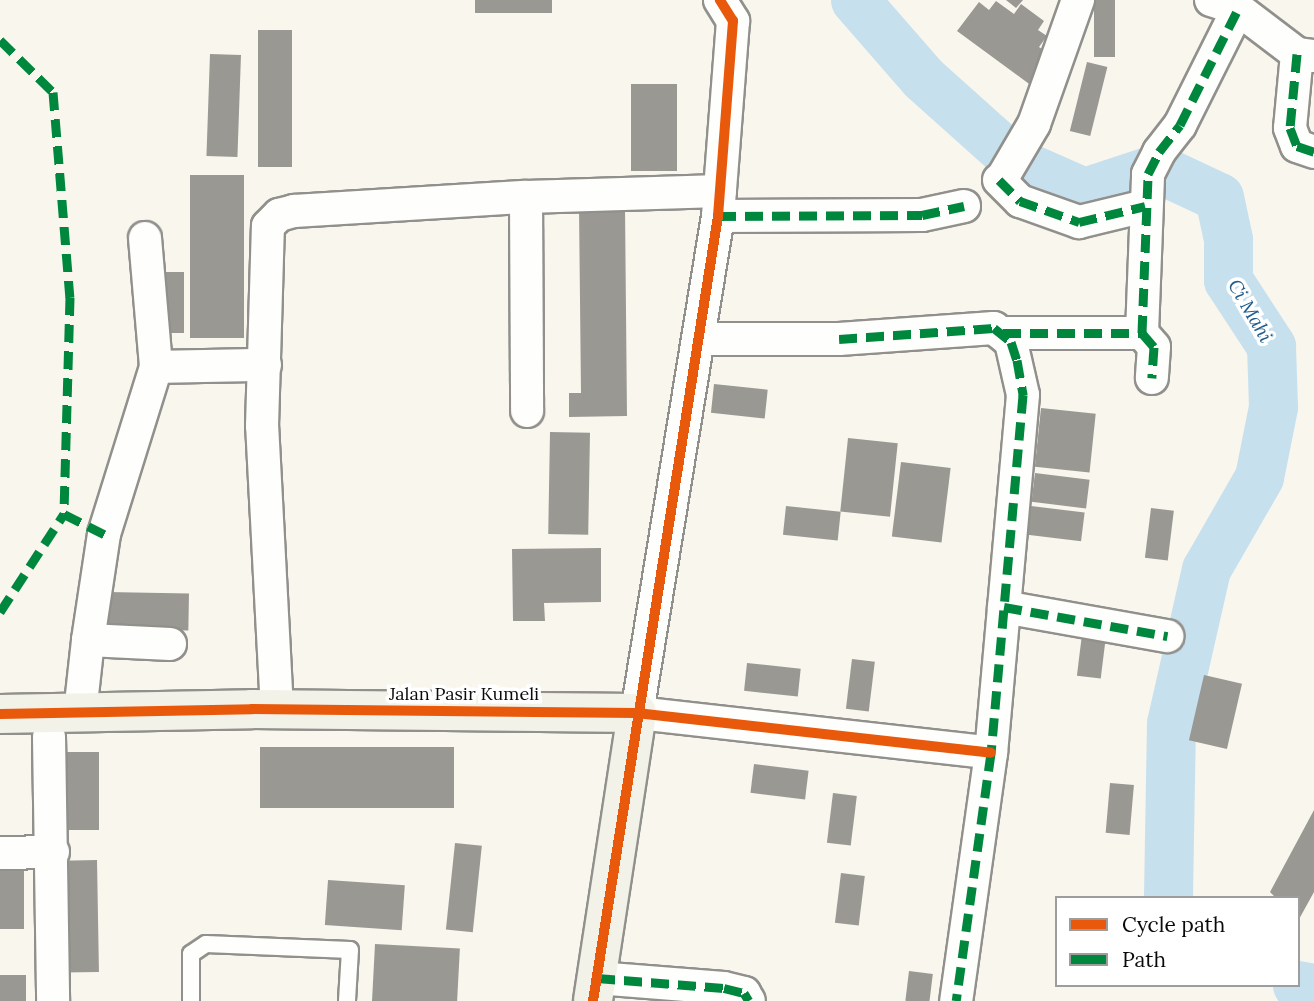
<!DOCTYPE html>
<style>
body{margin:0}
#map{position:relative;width:1314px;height:1001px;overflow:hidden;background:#f8f6ed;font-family:Lora,serif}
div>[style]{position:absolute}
.river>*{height:49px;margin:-24.5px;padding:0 24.5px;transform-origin:24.5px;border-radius:24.5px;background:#c7e0ee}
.building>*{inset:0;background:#9a9893;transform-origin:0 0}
.roads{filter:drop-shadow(2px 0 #91908c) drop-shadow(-2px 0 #91908c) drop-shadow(0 2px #91908c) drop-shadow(0 -2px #91908c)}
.lane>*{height:16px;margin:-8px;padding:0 8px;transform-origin:8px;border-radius:8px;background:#fefefc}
.street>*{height:32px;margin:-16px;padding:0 16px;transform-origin:16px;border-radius:16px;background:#fefefc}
.secondary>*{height:38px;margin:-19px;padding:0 19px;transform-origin:19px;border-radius:19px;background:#f3f2e8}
.quiet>*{height:9px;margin-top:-4.5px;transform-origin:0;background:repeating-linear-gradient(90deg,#00873e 0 18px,transparent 0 27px)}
.cycleway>*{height:10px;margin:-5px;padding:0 5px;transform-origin:5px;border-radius:5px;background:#e8590c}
span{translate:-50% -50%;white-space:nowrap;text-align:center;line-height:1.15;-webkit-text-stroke:7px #fff;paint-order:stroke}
.street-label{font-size:18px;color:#0a0a0a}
.water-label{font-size:19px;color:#205c8e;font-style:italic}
.legend{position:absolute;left:1055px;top:896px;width:245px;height:91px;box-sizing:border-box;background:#fff;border:2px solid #9d9d9d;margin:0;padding:9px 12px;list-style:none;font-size:21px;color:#0a0a0a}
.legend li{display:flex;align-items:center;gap:14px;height:35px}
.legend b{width:35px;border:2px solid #9d9d9d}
</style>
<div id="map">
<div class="river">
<i style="left:855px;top:0;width:103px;rotate:48.9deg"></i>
<i style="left:923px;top:78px;width:127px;rotate:41.8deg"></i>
<i style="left:1018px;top:163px;width:72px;rotate:23.7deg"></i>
<i style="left:1084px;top:192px;width:77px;rotate:-18.2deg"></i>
<i style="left:1157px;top:168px;width:68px;rotate:25.1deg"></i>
<i style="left:1219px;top:197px;width:43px;rotate:77.9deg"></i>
<i style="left:1228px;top:239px;width:41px;rotate:90deg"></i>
<i style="left:1228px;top:280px;width:79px;rotate:56.9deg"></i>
<i style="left:1271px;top:346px;width:61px;rotate:88.1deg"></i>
<i style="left:1273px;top:407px;width:71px;rotate:101.3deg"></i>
<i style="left:1259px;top:477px;width:106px;rotate:119.9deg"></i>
<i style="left:1206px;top:569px;width:158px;rotate:102.8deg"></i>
<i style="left:1171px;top:723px;width:175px;rotate:91deg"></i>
<i style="left:1297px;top:985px;width:17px;rotate:10deg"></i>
</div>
<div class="building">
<i style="left:475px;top:0;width:77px;height:13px"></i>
<i style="clip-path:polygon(1006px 0,1023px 0,1016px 8px)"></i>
<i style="left:1094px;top:0;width:21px;height:57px"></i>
<i style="clip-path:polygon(996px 1px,1014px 14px,1021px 4px,1044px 21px,1038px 30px,1047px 36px,1039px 47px,1049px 54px,1036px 89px,957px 31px,979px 2px,989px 10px)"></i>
<i style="left:258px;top:30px;width:34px;height:137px"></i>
<i style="left:210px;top:54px;width:31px;height:102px;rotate:2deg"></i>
<i style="left:1087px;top:62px;width:21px;height:71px;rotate:14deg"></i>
<i style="left:631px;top:84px;width:46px;height:87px"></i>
<i style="left:190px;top:175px;width:54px;height:163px"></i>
<i style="clip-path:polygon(625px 207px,627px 416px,569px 417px,569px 393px,581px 393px,579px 208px)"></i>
<i style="left:163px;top:272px;width:21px;height:61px"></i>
<i style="left:714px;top:384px;width:54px;height:29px;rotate:6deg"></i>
<i style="left:1041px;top:408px;width:55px;height:59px;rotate:6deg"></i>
<i style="left:550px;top:432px;width:40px;height:102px;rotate:1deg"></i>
<i style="left:848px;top:438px;width:50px;height:74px;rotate:6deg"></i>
<i style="left:901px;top:462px;width:50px;height:75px;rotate:7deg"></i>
<i style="left:1035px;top:473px;width:55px;height:29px;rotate:7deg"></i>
<i style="left:786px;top:506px;width:55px;height:29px;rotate:6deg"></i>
<i style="left:1031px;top:506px;width:54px;height:29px;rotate:7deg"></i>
<i style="left:1151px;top:508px;width:23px;height:50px;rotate:7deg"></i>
<i style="clip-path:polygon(601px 548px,601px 602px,544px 603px,545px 621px,513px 621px,512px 549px)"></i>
<i style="left:107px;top:592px;width:82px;height:37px;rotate:1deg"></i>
<i style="left:1083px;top:626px;width:24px;height:50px;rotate:7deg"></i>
<i style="left:852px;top:659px;width:23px;height:50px;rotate:7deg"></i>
<i style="left:747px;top:663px;width:54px;height:28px;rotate:6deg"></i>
<i style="left:1204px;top:675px;width:39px;height:67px;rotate:13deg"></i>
<i style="left:260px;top:747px;width:194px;height:61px"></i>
<i style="left:57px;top:752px;width:42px;height:78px"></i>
<i style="left:754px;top:764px;width:55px;height:29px;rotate:7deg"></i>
<i style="left:1110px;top:783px;width:24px;height:50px;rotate:5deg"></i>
<i style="left:833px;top:793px;width:24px;height:50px;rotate:7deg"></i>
<i style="clip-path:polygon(1314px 810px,1314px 892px,1298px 921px,1298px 898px,1276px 898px,1270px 892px)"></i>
<i style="left:455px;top:843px;width:27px;height:87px;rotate:6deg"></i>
<i style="left:97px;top:860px;width:112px;height:36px;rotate:89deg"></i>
<i style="left:0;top:867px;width:24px;height:62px"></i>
<i style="left:841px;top:873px;width:24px;height:50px;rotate:7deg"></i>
<i style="left:328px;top:880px;width:77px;height:45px;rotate:4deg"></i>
<i style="left:375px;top:944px;width:85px;height:57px;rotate:3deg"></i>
<i style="left:909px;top:971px;width:24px;height:30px;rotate:7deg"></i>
<i style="left:0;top:975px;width:26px;height:26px"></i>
</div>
<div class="roads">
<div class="lane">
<i style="left:191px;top:1001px;width:47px;rotate:-90deg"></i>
<i style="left:191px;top:954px;width:18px;rotate:-34deg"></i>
<i style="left:206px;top:944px;width:144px;rotate:2.4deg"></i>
<i style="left:350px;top:950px;width:51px;rotate:93.4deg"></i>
</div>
<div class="street">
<i style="left:720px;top:0;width:25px;rotate:58deg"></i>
<i style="left:733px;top:21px;width:196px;rotate:94.4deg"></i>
<i style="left:718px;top:216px;width:504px;rotate:99.26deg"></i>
<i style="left:637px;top:713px;width:356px;rotate:6.4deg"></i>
<i style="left:1211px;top:0;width:28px;rotate:18deg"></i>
<i style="left:1238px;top:9px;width:74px;rotate:37.3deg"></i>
<i style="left:1297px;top:54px;width:17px;rotate:7deg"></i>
<i style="left:1297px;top:54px;width:74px;rotate:95.4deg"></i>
<i style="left:1290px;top:128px;width:19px;rotate:69deg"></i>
<i style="left:1297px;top:146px;width:18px;rotate:19deg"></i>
<i style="left:1004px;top:175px;width:59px;rotate:-59.5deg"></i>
<i style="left:1034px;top:124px;width:132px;rotate:-70.5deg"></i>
<i style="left:999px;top:180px;width:30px;rotate:45deg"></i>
<i style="left:1020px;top:201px;width:63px;rotate:19.6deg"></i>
<i style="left:1079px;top:222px;width:68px;rotate:-13.6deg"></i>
<i style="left:526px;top:197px;width:214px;rotate:89.7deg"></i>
<i style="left:718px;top:216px;width:204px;rotate:-0.3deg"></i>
<i style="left:922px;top:215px;width:43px;rotate:-12.1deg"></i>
<i style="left:145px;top:238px;width:129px;rotate:85.1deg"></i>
<i style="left:1003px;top:333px;width:139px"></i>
<i style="left:1142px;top:333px;width:159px;rotate:-87.8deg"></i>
<i style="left:1148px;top:174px;width:25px;rotate:-63deg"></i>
<i style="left:1159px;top:152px;width:34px;rotate:-52deg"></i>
<i style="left:1180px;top:125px;width:130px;rotate:-63.4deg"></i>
<i style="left:1142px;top:333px;width:18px;rotate:49deg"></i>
<i style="left:1154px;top:347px;width:31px;rotate:94deg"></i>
<i style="left:698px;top:339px;width:141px"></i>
<i style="left:839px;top:339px;width:155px;rotate:-4.1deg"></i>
<i style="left:994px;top:328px;width:22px;rotate:39deg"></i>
<i style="left:1011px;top:342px;width:54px;rotate:77.2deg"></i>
<i style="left:1023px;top:395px;width:359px;rotate:95.1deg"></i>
<i style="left:991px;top:753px;width:250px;rotate:98deg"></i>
<i style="left:1004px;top:607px;width:166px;rotate:10.1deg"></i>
<i style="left:170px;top:644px;width:82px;rotate:-177.2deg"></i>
<i style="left:88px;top:640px;width:107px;rotate:-81.4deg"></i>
<i style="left:104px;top:534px;width:175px;rotate:-72.7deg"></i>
<i style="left:156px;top:367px;width:109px;rotate:-1.1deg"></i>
<i style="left:277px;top:710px;width:284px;rotate:-93deg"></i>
<i style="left:262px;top:426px;width:200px;rotate:-88.3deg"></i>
<i style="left:268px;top:226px;width:16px;rotate:-45deg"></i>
<i style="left:279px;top:215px;width:16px;rotate:-15deg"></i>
<i style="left:294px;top:211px;width:232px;rotate:-3.5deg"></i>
<i style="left:526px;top:197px;width:194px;rotate:-1.8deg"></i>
<i style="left:80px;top:713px;width:73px;rotate:-83.7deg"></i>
<i style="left:49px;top:737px;width:264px;rotate:89.1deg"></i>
<i style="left:0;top:853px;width:53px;rotate:-1.1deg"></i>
<i style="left:597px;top:978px;width:127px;rotate:4.5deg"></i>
<i style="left:724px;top:988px;width:21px;rotate:14deg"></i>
<i style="left:744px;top:993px;width:9px;rotate:58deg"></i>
</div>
<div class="secondary">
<i style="left:0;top:714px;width:252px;rotate:-1.1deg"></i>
<i style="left:252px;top:709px;width:385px;rotate:0.6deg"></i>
<i style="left:637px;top:713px;width:291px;rotate:98.7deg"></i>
</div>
</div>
<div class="quiet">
<i style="left:0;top:40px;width:74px;rotate:44.5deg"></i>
<i style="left:53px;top:92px;width:206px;rotate:85.3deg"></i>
<i style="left:70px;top:297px;width:217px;rotate:91.6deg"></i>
<i style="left:64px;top:514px;width:45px;rotate:26.6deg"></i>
<i style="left:1297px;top:54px;width:74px;rotate:95.4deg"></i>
<i style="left:1290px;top:128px;width:19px;rotate:69deg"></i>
<i style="left:1297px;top:146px;width:18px;rotate:19deg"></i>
<i style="left:999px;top:180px;width:30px;rotate:45deg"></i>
<i style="left:1020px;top:201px;width:63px;rotate:19.6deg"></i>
<i style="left:1079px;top:222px;width:68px;rotate:-13.6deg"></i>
<i style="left:718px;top:216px;width:204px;rotate:-0.3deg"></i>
<i style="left:922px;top:215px;width:43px;rotate:-12.1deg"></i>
<i style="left:1003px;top:333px;width:139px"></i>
<i style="left:1142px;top:333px;width:159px;rotate:-87.8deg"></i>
<i style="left:1148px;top:174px;width:25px;rotate:-63deg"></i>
<i style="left:1159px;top:152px;width:34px;rotate:-52deg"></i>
<i style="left:1180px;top:125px;width:130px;rotate:-63.4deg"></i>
<i style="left:1142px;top:333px;width:18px;rotate:49deg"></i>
<i style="left:1154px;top:347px;width:31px;rotate:94deg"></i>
<i style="left:839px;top:339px;width:155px;rotate:-4.1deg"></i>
<i style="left:994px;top:328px;width:22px;rotate:39deg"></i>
<i style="left:1011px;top:342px;width:19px;rotate:72deg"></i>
<i style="left:1017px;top:360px;width:36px;rotate:80deg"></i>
<i style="left:1023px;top:395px;width:359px;rotate:95.1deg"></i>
<i style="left:991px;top:753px;width:250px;rotate:98deg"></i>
<i style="left:1004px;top:607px;width:166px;rotate:10.1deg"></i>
<i style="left:0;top:612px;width:117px;rotate:-56.9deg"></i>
<i style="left:597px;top:978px;width:127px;rotate:4.5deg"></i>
<i style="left:724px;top:988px;width:21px;rotate:14deg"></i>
<i style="left:744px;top:993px;width:9px;rotate:58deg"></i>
</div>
<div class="cycleway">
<i style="left:0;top:714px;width:252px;rotate:-1.1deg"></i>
<i style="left:252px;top:709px;width:385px;rotate:0.6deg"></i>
<i style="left:637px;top:713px;width:356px;rotate:6.4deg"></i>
<i style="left:593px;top:1001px;width:795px;rotate:-80.95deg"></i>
<i style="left:718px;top:216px;width:196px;rotate:-85.6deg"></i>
<i style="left:733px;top:21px;width:25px;rotate:-122deg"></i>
</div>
<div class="street-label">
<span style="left:464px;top:694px">Jalan Pasir Kumeli</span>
</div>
<div class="water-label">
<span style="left:1250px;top:311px;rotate:60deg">Ci Mahi</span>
</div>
<ul class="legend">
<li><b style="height:9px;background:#e8590c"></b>Cycle path</li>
<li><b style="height:9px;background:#00873e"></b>Path</li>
</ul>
</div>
